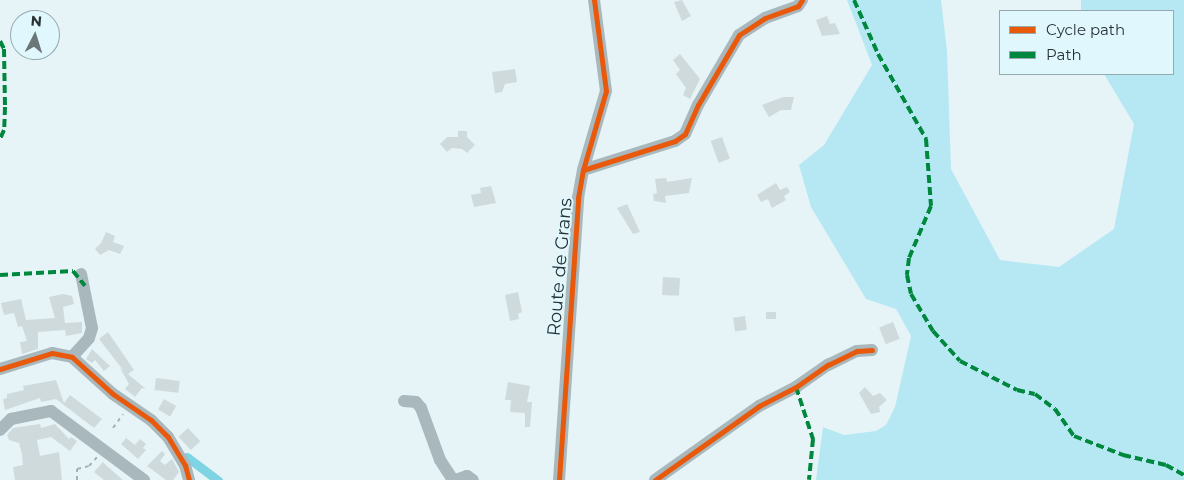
<!DOCTYPE html>
<style>
body{margin:0}
#map{position:relative;width:1184px;height:480px;overflow:hidden;background:#e6f4f7;font-family:Montserrat,sans-serif}
div>[style]{position:absolute}
.green>*{inset:0;background:#b6e8f3}
.canal>*{height:9px;margin:-4.5px;padding:0 4.5px;transform-origin:4.5px;border-radius:4.5px;background:#7ed4e3}
.building>*{inset:0;background:#cfdadd;transform-origin:0 0}
.path>*{height:2px;margin-top:-1px;transform-origin:0;background:repeating-linear-gradient(90deg,#a4b0b2 0 4px,transparent 0 8px)}
.minor>*{height:12px;margin:-6px;padding:0 6px;transform-origin:6px;border-radius:6px;background:#a9b8bc}
.quiet>*{height:4px;margin-top:-2px;transform-origin:0;background:repeating-linear-gradient(90deg,#00873e 0 8px,transparent 0 12px)}
.cycleway>*{height:5px;margin:-2.5px;padding:0 2.5px;transform-origin:2.5px;border-radius:2.5px;background:#e8590c}
span{translate:-50% -50%;white-space:nowrap;text-align:center;line-height:1.15;-webkit-text-stroke:4px #e0f8fd;paint-order:stroke}
.street-label{font-size:18px;color:#283234}
.legend{position:absolute;left:999px;top:10px;width:175px;height:65px;box-sizing:border-box;background:#e0f8fd;border:1px solid #96a9ad;margin:0;padding:6px 9px;list-style:none;font-size:15px;color:#283234}
.legend li{display:flex;align-items:center;gap:10px;height:25px}
.legend b{width:25px;border:1px solid #96a9ad}
.north{position:absolute;left:10px;top:10px;width:50px;height:50px;box-sizing:border-box;background:#e0f8fd;border:1px solid #96a9ad;border-radius:50%;rotate:5deg;font-size:14px;font-weight:700;line-height:20px;text-align:center;color:#283234}
.north::after{content:'';display:block;margin:auto;width:18px;height:22px;background:#6a7678;clip-path:polygon(50% 0,100% 100%,50% 72%,0 100%)}
</style>
<div id="map">
<div class="green">
<i style="clip-path:polygon(847px 0,941px 0,947px 51px,951px 169px,1000px 260px,1059px 267px,1114px 229px,1134px 124px,1104px 74px,1173px 74px,1173px 11px,1081px 11px,1081px 0,1184px 0,1184px 480px,816px 480px,823px 427px,844px 435px,876px 431px,886px 425px,895px 407px,911px 336px,896px 309px,866px 299px,811px 207px,799px 165px,824px 145px,872px 65px)"></i>
</div>
<div class="canal">
<i style="left:187px;top:457px;width:39px;rotate:37deg"></i>
</div>
<div class="building">
<i style="clip-path:polygon(682px 0,691px 16px,682px 21px,674px 2px)"></i>
<i style="clip-path:polygon(827px 16px,830px 24px,835px 23px,840px 34px,822px 36px,816px 20px)"></i>
<i style="clip-path:polygon(680px 54px,700px 79px,690px 99px,683px 95px,686px 88px,676px 74px,680px 70px,673px 60px)"></i>
<i style="clip-path:polygon(515px 69px,517px 82px,505px 84px,502px 92px,495px 93px,492px 72px)"></i>
<i style="clip-path:polygon(783px 97px,794px 97px,791px 110px,781px 110px,769px 117px,762px 105px)"></i>
<i style="clip-path:polygon(458px 131px,467px 131px,467px 137px,475px 145px,467px 153px,462px 149px,452px 148px,447px 152px,440px 144px,447px 137px,458px 137px)"></i>
<i style="left:722px;top:137px;width:23px;height:12px;rotate:70deg"></i>
<i style="clip-path:polygon(666px 178px,667px 182px,692px 178px,689px 193px,665px 196px,666px 203px,654px 201px,653px 194px,657px 193px,655px 179px)"></i>
<i style="clip-path:polygon(776px 183px,780px 190px,787px 187px,790px 192px,784px 196px,786px 200px,772px 208px,768px 199px,761px 202px,757px 195px)"></i>
<i style="clip-path:polygon(491px 186px,496px 203px,474px 207px,471px 195px,481px 193px,480px 188px)"></i>
<i style="clip-path:polygon(627px 204px,640px 232px,633px 234px,617px 208px)"></i>
<i style="clip-path:polygon(106px 232px,115px 236px,113px 242px,124px 246px,120px 254px,109px 250px,100px 255px,95px 249px,101px 243px)"></i>
<i style="left:663px;top:277px;width:17px;height:18px;rotate:3deg"></i>
<i style="clip-path:polygon(518px 292px,522px 312px,518px 314px,519px 319px,510px 321px,505px 295px)"></i>
<i style="clip-path:polygon(63px 294px,72px 296px,74px 304px,63px 307px,65px 323px,82px 322px,82px 333px,66px 336px,65px 330px,38px 332px,38px 349px,22px 354px,20px 342px,27px 341px,22px 326px,18px 327px,14px 313px,4px 315px,1px 303px,21px 299px,26px 320px,55px 318px,49px 297px)"></i>
<i style="left:776px;top:312px;width:7px;height:10px;rotate:90deg"></i>
<i style="left:745px;top:316px;width:14px;height:12px;rotate:82deg"></i>
<i style="left:893px;top:322px;width:18px;height:15px;rotate:68deg"></i>
<i style="clip-path:polygon(108px 332px,134px 370px,128px 374px,146px 389px,142px 388px,135px 397px,125px 389px,129px 384px,120px 368px,123px 370px,99px 339px)"></i>
<i style="clip-path:polygon(92px 349px,94px 351px,110px 366px,104px 371px,95px 360px,92px 363px,86px 359px)"></i>
<i style="left:156px;top:378px;width:24px;height:12px;rotate:7deg"></i>
<i style="clip-path:polygon(56px 380px,64px 403px,70px 395px,102px 419px,94px 428px,56px 399px,41px 402px,40px 398px,5px 410px,3px 399px,7px 398px,7px 394px,24px 390px,23px 386px)"></i>
<i style="clip-path:polygon(508px 382px,530px 386px,527px 402px,532px 402px,530px 427px,525px 427px,525px 413px,510px 412px,511px 400px,505px 400px)"></i>
<i style="clip-path:polygon(865px 387px,873px 396px,880px 393px,887px 400px,879px 407px,880px 412px,871px 414px,859px 393px)"></i>
<i style="left:164px;top:399px;width:14px;height:12px;rotate:30deg"></i>
<i style="clip-path:polygon(40px 424px,41px 428px,55px 424px,69px 439px,71px 437px,77px 441px,70px 451px,51px 437px,37px 440px,40px 456px,59px 452px,62px 480px,15px 480px,13px 467px,23px 465px,22px 454px,19px 443px,9px 440px,7px 435px,13px 428px)"></i>
<i style="left:188px;top:428px;width:18px;height:13px;rotate:47deg"></i>
<i style="clip-path:polygon(126px 438px,135px 445px,140px 439px,146px 444px,143px 448px,146px 450px,138px 459px,121px 444px)"></i>
<i style="clip-path:polygon(162px 451px,165px 454px,160px 461px,165px 465px,172px 459px,177px 468px,179px 472px,173px 480px,166px 480px,147px 466px)"></i>
<i style="clip-path:polygon(103px 462px,108px 467px,123px 480px,104px 480px,94px 472px)"></i>
</div>
<div class="path">
<i style="left:113px;top:428px;width:17px;rotate:-54deg"></i>
<i style="left:77px;top:480px;width:11px;rotate:-90deg"></i>
<i style="left:77px;top:469px;width:12px;rotate:-14deg"></i>
<i style="left:89px;top:466px;width:12px;rotate:-48deg"></i>
</div>
<div class="minor">
<i style="left:583px;top:170px;width:96px;rotate:-17.5deg"></i>
<i style="left:675px;top:141px;width:12px;rotate:-35deg"></i>
<i style="left:685px;top:134px;width:32px;rotate:-66deg"></i>
<i style="left:698px;top:105px;width:81px;rotate:-59.6deg"></i>
<i style="left:739px;top:35px;width:31px;rotate:-33deg"></i>
<i style="left:765px;top:18px;width:35px;rotate:-20deg"></i>
<i style="left:798px;top:6px;width:7px;rotate:-56deg"></i>
<i style="left:72px;top:357px;width:25px;rotate:-48deg"></i>
<i style="left:89px;top:338px;width:10px;rotate:-73deg"></i>
<i style="left:92px;top:328px;width:55px;rotate:-101.5deg"></i>
<i style="left:0;top:369px;width:54px;rotate:-17.1deg"></i>
<i style="left:52px;top:353px;width:20px;rotate:11deg"></i>
<i style="left:72px;top:357px;width:55px;rotate:42.1deg"></i>
<i style="left:113px;top:394px;width:46px;rotate:34.4deg"></i>
<i style="left:151px;top:420px;width:24px;rotate:45deg"></i>
<i style="left:168px;top:437px;width:33px;rotate:59deg"></i>
<i style="left:185px;top:465px;width:16px;rotate:75deg"></i>
<i style="left:404px;top:401px;width:12px;rotate:5deg"></i>
<i style="left:416px;top:402px;width:8px;rotate:50deg"></i>
<i style="left:421px;top:408px;width:55px;rotate:69.9deg"></i>
<i style="left:440px;top:460px;width:24px;rotate:57deg"></i>
<i style="left:0;top:430px;width:16px;rotate:-45deg"></i>
<i style="left:11px;top:419px;width:41px;rotate:-11.3deg"></i>
<i style="left:51px;top:411px;width:116px;rotate:36.6deg"></i>
<i style="left:456px;top:480px;width:12px;rotate:-20deg"></i>
<i style="left:467px;top:476px;width:7px;rotate:34deg"></i>
<i style="left:559px;top:480px;width:283px;rotate:-86.1deg"></i>
<i style="left:578px;top:198px;width:28px;rotate:-80deg"></i>
<i style="left:583px;top:170px;width:82px;rotate:-73.8deg"></i>
<i style="left:606px;top:91px;width:92px;rotate:-97.5deg"></i>
<i style="left:655px;top:480px;width:128px;rotate:-35.4deg"></i>
<i style="left:759px;top:406px;width:42px;rotate:-27.2deg"></i>
<i style="left:796px;top:387px;width:39px;rotate:-35deg"></i>
<i style="left:828px;top:365px;width:32px;rotate:-26deg"></i>
<i style="left:857px;top:351px;width:15px;rotate:-4deg"></i>
</div>
<div class="quiet">
<i style="left:854px;top:0;width:59px;rotate:66deg"></i>
<i style="left:878px;top:54px;width:98px;rotate:60.5deg"></i>
<i style="left:926px;top:139px;width:67px;rotate:85.7deg"></i>
<i style="left:931px;top:206px;width:56px;rotate:112.9deg"></i>
<i style="left:909px;top:258px;width:17px;rotate:97deg"></i>
<i style="left:907px;top:275px;width:19px;rotate:78deg"></i>
<i style="left:911px;top:294px;width:43px;rotate:59.3deg"></i>
<i style="left:933px;top:331px;width:40px;rotate:48deg"></i>
<i style="left:960px;top:361px;width:64px;rotate:27deg"></i>
<i style="left:1017px;top:390px;width:18px;rotate:13deg"></i>
<i style="left:1035px;top:394px;width:25px;rotate:37deg"></i>
<i style="left:1055px;top:409px;width:33px;rotate:55deg"></i>
<i style="left:1074px;top:436px;width:53px;rotate:21.2deg"></i>
<i style="left:1123px;top:455px;width:44px;rotate:13.1deg"></i>
<i style="left:1166px;top:465px;width:21px;rotate:29deg"></i>
<i style="left:0;top:41px;width:9px;rotate:63deg"></i>
<i style="left:4px;top:49px;width:58px;rotate:89deg"></i>
<i style="left:5px;top:107px;width:23px;rotate:92deg"></i>
<i style="left:4px;top:130px;width:10px;rotate:114deg"></i>
<i style="left:0;top:275px;width:73px;rotate:-3.1deg"></i>
<i style="left:73px;top:271px;width:19px;rotate:51deg"></i>
<i style="left:796px;top:387px;width:55px;rotate:71.9deg"></i>
<i style="left:813px;top:439px;width:41px;rotate:95.6deg"></i>
</div>
<div class="cycleway">
<i style="left:583px;top:170px;width:96px;rotate:-17.5deg"></i>
<i style="left:675px;top:141px;width:12px;rotate:-35deg"></i>
<i style="left:685px;top:134px;width:32px;rotate:-66deg"></i>
<i style="left:698px;top:105px;width:81px;rotate:-59.6deg"></i>
<i style="left:739px;top:35px;width:31px;rotate:-33deg"></i>
<i style="left:765px;top:18px;width:35px;rotate:-20deg"></i>
<i style="left:798px;top:6px;width:7px;rotate:-56deg"></i>
<i style="left:0;top:369px;width:54px;rotate:-17.1deg"></i>
<i style="left:52px;top:353px;width:20px;rotate:11deg"></i>
<i style="left:72px;top:357px;width:55px;rotate:42.1deg"></i>
<i style="left:113px;top:394px;width:46px;rotate:34.4deg"></i>
<i style="left:151px;top:420px;width:24px;rotate:45deg"></i>
<i style="left:168px;top:437px;width:33px;rotate:59deg"></i>
<i style="left:185px;top:465px;width:16px;rotate:75deg"></i>
<i style="left:559px;top:480px;width:283px;rotate:-86.1deg"></i>
<i style="left:578px;top:198px;width:28px;rotate:-80deg"></i>
<i style="left:583px;top:170px;width:82px;rotate:-73.8deg"></i>
<i style="left:606px;top:91px;width:92px;rotate:-97.5deg"></i>
<i style="left:655px;top:480px;width:128px;rotate:-35.4deg"></i>
<i style="left:759px;top:406px;width:42px;rotate:-27.2deg"></i>
<i style="left:796px;top:387px;width:39px;rotate:-35deg"></i>
<i style="left:828px;top:365px;width:32px;rotate:-26deg"></i>
<i style="left:857px;top:351px;width:15px;rotate:-4deg"></i>
</div>
<div class="street-label">
<span style="left:560px;top:267px;rotate:-85deg">Route de Grans</span>
</div>
<ul class="legend">
<li><b style="height:6px;background:#e8590c"></b>Cycle path</li>
<li><b style="height:6px;background:#00873e"></b>Path</li>
</ul>
<div class="north">N</div>
</div>
